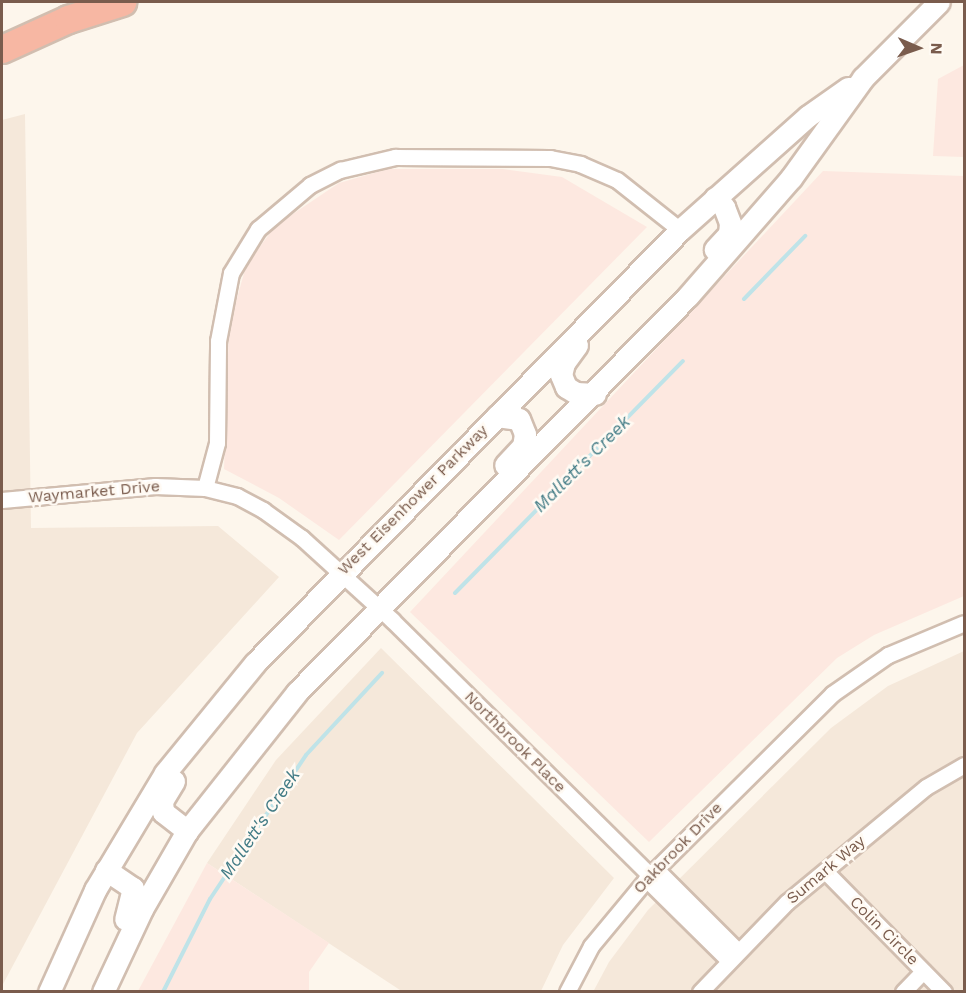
<!DOCTYPE html>
<style>
body{margin:0}
#map{position:relative;width:966px;height:993px;overflow:hidden;background:#fdf6ec;font-family:"Work Sans",sans-serif}
div>[style]{position:absolute}
.residential>*{inset:0;background:#f5e8da}
.commercial>*{inset:0;background:#fde8e0}
.stream>*{height:4px;margin:-2px;padding:0 2px;transform-origin:2px;border-radius:2px;background:#bfe3e8}
.roads{filter:drop-shadow(2px 0 #d1beb0) drop-shadow(-2px 0 #d1beb0) drop-shadow(0 2px #d1beb0) drop-shadow(0 -2px #d1beb0)}
.minor>*{height:15px;margin:-7.5px;padding:0 7.5px;transform-origin:7.5px;border-radius:7.5px;background:#fff}
.secondary>*{height:21px;margin:-10.5px;padding:0 10.5px;transform-origin:10.5px;border-radius:10.5px;background:#fff}
.motorway>*{height:27px;margin:-13.5px;padding:0 13.5px;transform-origin:13.5px;border-radius:13.5px;background:#f7b7a3}
span{translate:-50% -50%;white-space:nowrap;text-align:center;line-height:1.15;-webkit-text-stroke:5px #fffaf3;paint-order:stroke}
.street-label{font-size:16px;color:#7a5c4d}
.water-label{font-size:18px;color:#437c86;font-style:italic}
.frame{position:absolute;inset:0;border:3px solid #7a5c4d;pointer-events:none}
.north{position:absolute;left:888px;top:18px;width:60px;height:60px;-webkit-text-stroke:4px #fffaf3;paint-order:stroke;rotate:92deg;font-size:16px;font-weight:700;line-height:24px;text-align:center;color:#7a5c4d}
.north::after{content:'';display:block;margin:auto;width:21px;height:27px;background:#7a5c4d;clip-path:polygon(50% 0,100% 100%,50% 72%,0 100%)}
</style>
<div id="map">
<div class="residential">
<i style="clip-path:polygon(25px 114px,31px 528px,218px 526px,279px 577px,137px 733px,2px 986px,2px 120px)"></i>
<i style="clip-path:polygon(381px 648px,614px 878px,563px 945px,541px 991px,403px 992px,207px 863px,276px 760px)"></i>
<i style="clip-path:polygon(964px 651px,964px 991px,593px 992px,609px 962px,648px 910px,831px 728px,888px 686px)"></i>
</div>
<div class="commercial">
<i style="clip-path:polygon(964px 65px,964px 157px,933px 156px,938px 79px)"></i>
<i style="clip-path:polygon(388px 169px,503px 169px,562px 177px,647px 227px,339px 540px,279px 498px,224px 469px,229px 327px,246px 266px,275px 226px,339px 183px)"></i>
<i style="clip-path:polygon(823px 171px,964px 176px,964px 596px,874px 635px,837px 658px,649px 842px,410px 612px)"></i>
<i style="clip-path:polygon(207px 863px,329px 943px,309px 972px,309px 991px,138px 991px)"></i>
</div>
<div class="stream">
<i style="left:744px;top:299px;width:88px;rotate:-45.9deg"></i>
<i style="left:455px;top:593px;width:325px;rotate:-45.5deg"></i>
<i style="left:163px;top:992px;width:104px;rotate:-63.2deg"></i>
<i style="left:210px;top:899px;width:173px;rotate:-56.3deg"></i>
<i style="left:306px;top:755px;width:112px;rotate:-47.2deg"></i>
</div>
<div class="roads">
<div class="minor">
<i style="left:205px;top:488px;width:47px;rotate:-75.1deg"></i>
<i style="left:217px;top:443px;width:102px;rotate:-89.4deg"></i>
<i style="left:218px;top:341px;width:69px;rotate:-79.2deg"></i>
<i style="left:231px;top:273px;width:52px;rotate:-58.5deg"></i>
<i style="left:258px;top:229px;width:68px;rotate:-40.2deg"></i>
<i style="left:310px;top:185px;width:34px;rotate:-27deg"></i>
<i style="left:340px;top:170px;width:57px;rotate:-13.3deg"></i>
<i style="left:395px;top:157px;width:155px;rotate:0.4deg"></i>
<i style="left:550px;top:158px;width:31px;rotate:11deg"></i>
<i style="left:580px;top:164px;width:40px;rotate:23.4deg"></i>
<i style="left:617px;top:180px;width:80px;rotate:38.4deg"></i>
<i style="left:2px;top:500px;width:154px;rotate:-5.2deg"></i>
<i style="left:155px;top:486px;width:50px;rotate:2.3deg"></i>
<i style="left:205px;top:488px;width:33px;rotate:14deg"></i>
<i style="left:237px;top:496px;width:30px;rotate:28deg"></i>
<i style="left:263px;top:510px;width:48px;rotate:35.7deg"></i>
<i style="left:302px;top:538px;width:122px;rotate:42.3deg"></i>
<i style="left:392px;top:620px;width:363px;rotate:44.7deg"></i>
<i style="left:656px;top:869px;width:116px;rotate:45deg"></i>
<i style="left:825px;top:871px;width:170px;rotate:45.5deg"></i>
<i style="left:646px;top:879px;width:115px;rotate:44.6deg"></i>
<i style="left:567px;top:992px;width:52px;rotate:-62.4deg"></i>
<i style="left:591px;top:946px;width:92px;rotate:-50.3deg"></i>
<i style="left:650px;top:875px;width:257px;rotate:-44.8deg"></i>
<i style="left:832px;top:694px;width:68px;rotate:-34.9deg"></i>
<i style="left:888px;top:655px;width:82px;rotate:-22.8deg"></i>
<i style="left:700px;top:992px;width:125px;rotate:-46deg"></i>
<i style="left:787px;top:902px;width:180px;rotate:-39.6deg"></i>
<i style="left:926px;top:787px;width:44px;rotate:-30.1deg"></i>
<i style="left:903px;top:992px;width:29px;rotate:-46deg"></i>
</div>
<div class="secondary">
<i style="left:715px;top:198px;width:13px;rotate:45deg"></i>
<i style="left:724px;top:207px;width:17px;rotate:69deg"></i>
<i style="left:730px;top:223px;width:11px;rotate:95deg"></i>
<i style="left:729px;top:234px;width:21px;rotate:133deg"></i>
<i style="left:577px;top:345px;width:22px;rotate:126deg"></i>
<i style="left:564px;top:363px;width:12px;rotate:104deg"></i>
<i style="left:561px;top:375px;width:13px;rotate:67deg"></i>
<i style="left:566px;top:387px;width:12px;rotate:31deg"></i>
<i style="left:576px;top:393px;width:19px;rotate:3deg"></i>
<i style="left:497px;top:416px;width:22px;rotate:8deg"></i>
<i style="left:519px;top:419px;width:16px;rotate:68deg"></i>
<i style="left:525px;top:434px;width:12px;rotate:99deg"></i>
<i style="left:523px;top:446px;width:26px;rotate:133deg"></i>
<i style="left:174px;top:781px;width:23px;rotate:121deg"></i>
<i style="left:162px;top:801px;width:11px;rotate:85deg"></i>
<i style="left:163px;top:812px;width:31px;rotate:38deg"></i>
<i style="left:106px;top:870px;width:32px;rotate:34deg"></i>
<i style="left:133px;top:888px;width:32px;rotate:104deg"></i>
<i style="left:49px;top:992px;width:112px;rotate:-65.7deg"></i>
<i style="left:95px;top:890px;width:136px;rotate:-59.1deg"></i>
<i style="left:165px;top:773px;width:142px;rotate:-50.7deg"></i>
<i style="left:255px;top:663px;width:607px;rotate:-45.53deg"></i>
<i style="left:680px;top:230px;width:171px;rotate:-41.7deg"></i>
<i style="left:808px;top:116px;width:49px;rotate:-35deg"></i>
<i style="left:103px;top:992px;width:92px;rotate:-64.8deg"></i>
<i style="left:142px;top:909px;width:90px;rotate:-60deg"></i>
<i style="left:187px;top:831px;width:177px;rotate:-51.6deg"></i>
<i style="left:297px;top:692px;width:557px;rotate:-45.36deg"></i>
<i style="left:688px;top:296px;width:157px;rotate:-48.9deg"></i>
<i style="left:791px;top:178px;width:123px;rotate:-54.2deg"></i>
<i style="left:863px;top:78px;width:107px;rotate:-45deg"></i>
</div>
<div class="motorway">
<i style="left:2px;top:49px;width:72px;rotate:-24.4deg"></i>
<i style="left:68px;top:19px;width:57px;rotate:-17.5deg"></i>
</div>
</div>
<div class="street-label">
<span style="left:94px;top:492px;rotate:-5deg">Waymarket Drive</span>
<span style="left:413px;top:500px;rotate:-45deg">West Eisenhower Parkway</span>
<span style="left:515px;top:742px;rotate:45deg">Northbrook Place</span>
<span style="left:678px;top:848px;rotate:-46deg">Oakbrook Drive</span>
<span style="left:826px;top:870px;rotate:-40deg">Sumark Way</span>
<span style="left:884px;top:931px;rotate:45deg">Colin Circle</span>
</div>
<div class="water-label">
<span style="left:582px;top:464px;rotate:-45deg">Mallett's Creek</span>
<span style="left:260px;top:824px;rotate:-56deg">Mallett's Creek</span>
</div>
<div class="frame"></div>
<div class="north">N</div>
</div>
